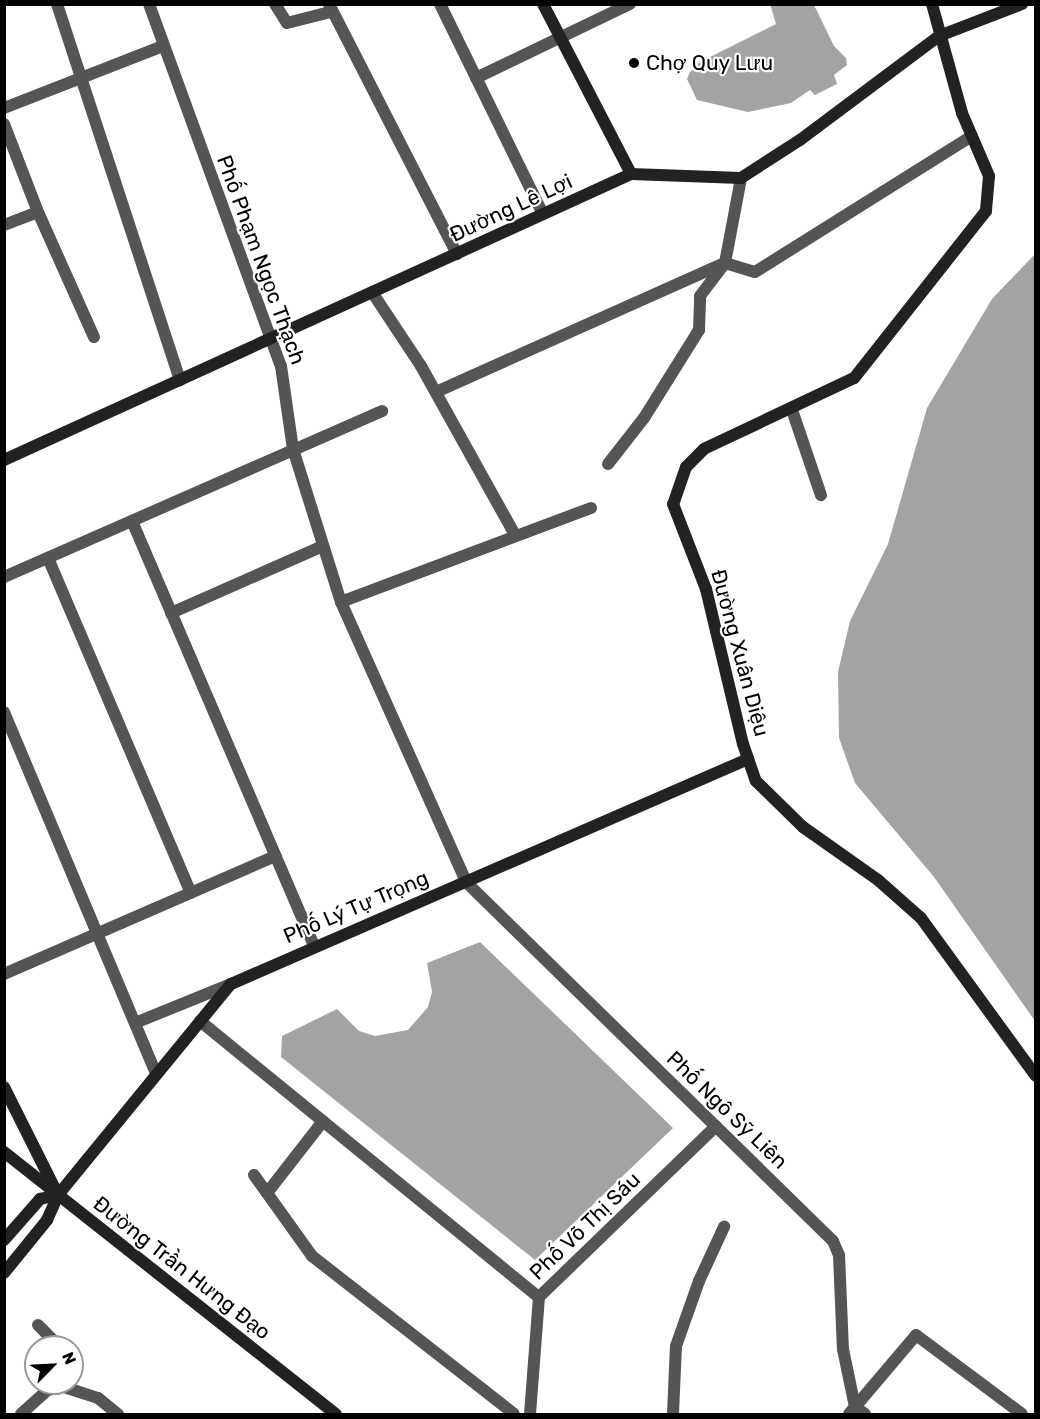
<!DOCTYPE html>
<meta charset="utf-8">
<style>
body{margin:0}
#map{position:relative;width:1040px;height:1419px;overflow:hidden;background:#fff;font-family:Rubik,sans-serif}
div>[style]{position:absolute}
.water>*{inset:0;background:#a3a3a3}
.street>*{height:12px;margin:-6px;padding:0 6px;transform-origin:6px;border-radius:6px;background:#555}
.secondary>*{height:12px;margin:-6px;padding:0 6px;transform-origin:6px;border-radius:6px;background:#222}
.dots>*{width:16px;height:16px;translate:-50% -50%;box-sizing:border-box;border:3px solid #fff;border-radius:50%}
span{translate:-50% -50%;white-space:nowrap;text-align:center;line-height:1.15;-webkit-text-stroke:4.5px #fff;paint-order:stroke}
.poi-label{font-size:21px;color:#000}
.left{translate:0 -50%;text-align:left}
.street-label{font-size:21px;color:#000}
.frame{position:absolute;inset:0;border:6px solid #000;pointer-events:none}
.north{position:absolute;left:24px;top:1335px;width:60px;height:60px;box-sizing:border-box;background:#fff;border:2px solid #999;border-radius:50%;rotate:66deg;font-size:16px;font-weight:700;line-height:24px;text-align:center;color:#000}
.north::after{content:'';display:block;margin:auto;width:21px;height:27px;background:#000;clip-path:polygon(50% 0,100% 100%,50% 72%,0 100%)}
</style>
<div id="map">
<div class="water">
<i style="clip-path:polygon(770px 4px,814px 5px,834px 46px,846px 58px,847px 65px,834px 75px,837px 84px,815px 95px,810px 90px,791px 103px,748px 112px,697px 100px,687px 79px,690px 72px,700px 62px,776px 24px)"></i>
<i style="clip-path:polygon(1035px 254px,1035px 1021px,934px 877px,855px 783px,839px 738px,838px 672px,850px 621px,888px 544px,927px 408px,992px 299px)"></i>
<i style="clip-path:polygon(480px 942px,673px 1128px,535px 1260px,281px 1057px,282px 1036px,337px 1009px,359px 1031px,375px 1036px,408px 1030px,428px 1007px,432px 992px,427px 963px)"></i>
</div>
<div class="street">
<i style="left:57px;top:4px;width:396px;rotate:71.9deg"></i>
<i style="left:149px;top:4px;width:385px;rotate:70deg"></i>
<i style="left:281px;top:366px;width:84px;rotate:81.8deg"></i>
<i style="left:293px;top:449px;width:160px;rotate:72.6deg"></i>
<i style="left:275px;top:4px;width:22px;rotate:58deg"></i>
<i style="left:287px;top:23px;width:44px;rotate:-14.3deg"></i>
<i style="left:329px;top:4px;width:281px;rotate:62.9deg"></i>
<i style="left:440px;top:4px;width:234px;rotate:63.9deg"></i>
<i style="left:476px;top:78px;width:171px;rotate:-25.7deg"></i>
<i style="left:4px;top:108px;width:171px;rotate:-21.3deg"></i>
<i style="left:4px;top:124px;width:94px;rotate:68.9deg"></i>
<i style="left:38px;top:212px;width:137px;rotate:65.9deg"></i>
<i style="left:4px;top:225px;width:36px;rotate:-21deg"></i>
<i style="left:372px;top:292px;width:89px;rotate:56.5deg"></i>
<i style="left:421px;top:366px;width:193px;rotate:60.9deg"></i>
<i style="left:436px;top:392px;width:316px;rotate:-24.1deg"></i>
<i style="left:725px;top:263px;width:31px;rotate:17deg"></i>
<i style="left:755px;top:272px;width:256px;rotate:-32.1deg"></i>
<i style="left:792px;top:410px;width:90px;rotate:71.2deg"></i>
<i style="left:608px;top:464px;width:58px;rotate:-52deg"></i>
<i style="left:644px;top:418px;width:104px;rotate:-58deg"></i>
<i style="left:699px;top:330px;width:34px;rotate:-88deg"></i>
<i style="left:700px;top:296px;width:41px;rotate:-52.9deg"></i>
<i style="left:725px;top:263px;width:86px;rotate:-79.3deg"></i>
<i style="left:591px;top:508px;width:267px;rotate:159.4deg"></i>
<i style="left:341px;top:602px;width:307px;rotate:65.9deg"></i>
<i style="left:466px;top:882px;width:513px;rotate:44.37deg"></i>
<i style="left:833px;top:1241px;width:15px;rotate:67deg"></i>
<i style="left:839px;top:1255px;width:94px;rotate:87.6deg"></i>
<i style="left:843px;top:1349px;width:59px;rotate:78.3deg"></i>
<i style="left:855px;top:1407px;width:9px;rotate:131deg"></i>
<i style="left:132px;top:521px;width:462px;rotate:66.8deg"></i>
<i style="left:48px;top:558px;width:364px;rotate:66.9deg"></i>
<i style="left:4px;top:577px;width:413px;rotate:-23.7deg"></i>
<i style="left:171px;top:613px;width:166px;rotate:-23.8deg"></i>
<i style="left:4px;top:712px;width:393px;rotate:67.2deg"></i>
<i style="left:4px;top:974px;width:296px;rotate:-23.5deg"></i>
<i style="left:200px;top:1021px;width:437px;rotate:39.2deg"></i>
<i style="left:135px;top:1023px;width:104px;rotate:-22.1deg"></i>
<i style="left:254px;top:1175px;width:100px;rotate:54.4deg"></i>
<i style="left:312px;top:1256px;width:256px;rotate:38deg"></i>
<i style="left:267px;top:1193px;width:91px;rotate:-52.1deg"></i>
<i style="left:38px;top:1325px;width:31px;rotate:45deg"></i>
<i style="left:21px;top:1414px;width:36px;rotate:-42deg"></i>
<i style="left:48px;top:1390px;width:16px;rotate:-11deg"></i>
<i style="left:64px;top:1387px;width:36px;rotate:18deg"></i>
<i style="left:98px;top:1398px;width:26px;rotate:39deg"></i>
<i style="left:530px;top:1414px;width:117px;rotate:-85.6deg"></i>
<i style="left:539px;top:1297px;width:246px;rotate:-44deg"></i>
<i style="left:673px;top:1414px;width:68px;rotate:-87.5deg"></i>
<i style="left:676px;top:1346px;width:69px;rotate:-70.5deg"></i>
<i style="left:699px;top:1281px;width:60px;rotate:-65.2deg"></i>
<i style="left:865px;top:1414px;width:12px;rotate:-145deg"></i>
<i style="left:855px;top:1407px;width:94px;rotate:-49.7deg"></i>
<i style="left:916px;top:1335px;width:132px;rotate:36.7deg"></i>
</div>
<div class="secondary">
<i style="left:543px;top:4px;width:191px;rotate:62.6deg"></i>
<i style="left:932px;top:4px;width:113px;rotate:74.6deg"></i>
<i style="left:962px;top:113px;width:69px;rotate:66.8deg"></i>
<i style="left:989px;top:176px;width:35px;rotate:95deg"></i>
<i style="left:986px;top:211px;width:213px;rotate:128.3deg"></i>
<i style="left:854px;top:378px;width:166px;rotate:154.7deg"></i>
<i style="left:704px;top:449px;width:25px;rotate:135deg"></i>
<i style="left:686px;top:467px;width:39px;rotate:109deg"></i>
<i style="left:673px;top:504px;width:91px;rotate:68.8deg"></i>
<i style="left:706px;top:589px;width:159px;rotate:76.6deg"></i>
<i style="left:743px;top:744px;width:39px;rotate:71deg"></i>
<i style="left:756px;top:781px;width:66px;rotate:44.4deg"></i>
<i style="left:803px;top:827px;width:92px;rotate:35.2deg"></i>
<i style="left:878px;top:880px;width:57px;rotate:41.5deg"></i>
<i style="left:921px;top:918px;width:195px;rotate:54deg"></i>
<i style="left:4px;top:460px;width:689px;rotate:-24.52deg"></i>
<i style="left:631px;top:174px;width:110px;rotate:2.1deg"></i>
<i style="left:741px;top:178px;width:70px;rotate:-32.8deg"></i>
<i style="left:800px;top:140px;width:174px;rotate:-36.8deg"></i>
<i style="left:939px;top:36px;width:89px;rotate:-21.1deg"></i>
<i style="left:4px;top:1087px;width:116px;rotate:63.4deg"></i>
<i style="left:4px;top:1152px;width:423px;rotate:38.3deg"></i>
<i style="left:4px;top:1240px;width:55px;rotate:-48.7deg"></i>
<i style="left:40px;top:1199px;width:18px;rotate:-13deg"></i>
<i style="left:4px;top:1273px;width:68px;rotate:-50.9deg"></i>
<i style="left:47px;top:1220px;width:27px;rotate:-66deg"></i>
<i style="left:58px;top:1195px;width:273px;rotate:-50.7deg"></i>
<i style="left:231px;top:984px;width:564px;rotate:-23.52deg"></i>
</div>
<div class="dots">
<i style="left:634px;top:63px;background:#000"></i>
</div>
<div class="poi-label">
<span class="left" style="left:646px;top:63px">Chợ Quy Lưu</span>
</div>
<div class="street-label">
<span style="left:511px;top:208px;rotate:-25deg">Đường Lê Lợi</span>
<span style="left:261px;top:260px;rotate:70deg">Phố Phạm Ngọc Thạch</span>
<span style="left:740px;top:653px;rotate:75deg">Đường Xuân Diệu</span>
<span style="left:356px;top:907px;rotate:-23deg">Phố Lý Tự Trọng</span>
<span style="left:727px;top:1110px;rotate:44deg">Phố Ngô Sỹ Liên</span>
<span style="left:585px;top:1226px;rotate:-44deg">Phố Võ Thị Sáu</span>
<span style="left:182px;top:1268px;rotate:38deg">Đường Trần Hưng Đạo</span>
</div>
<div class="frame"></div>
<div class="north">N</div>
</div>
